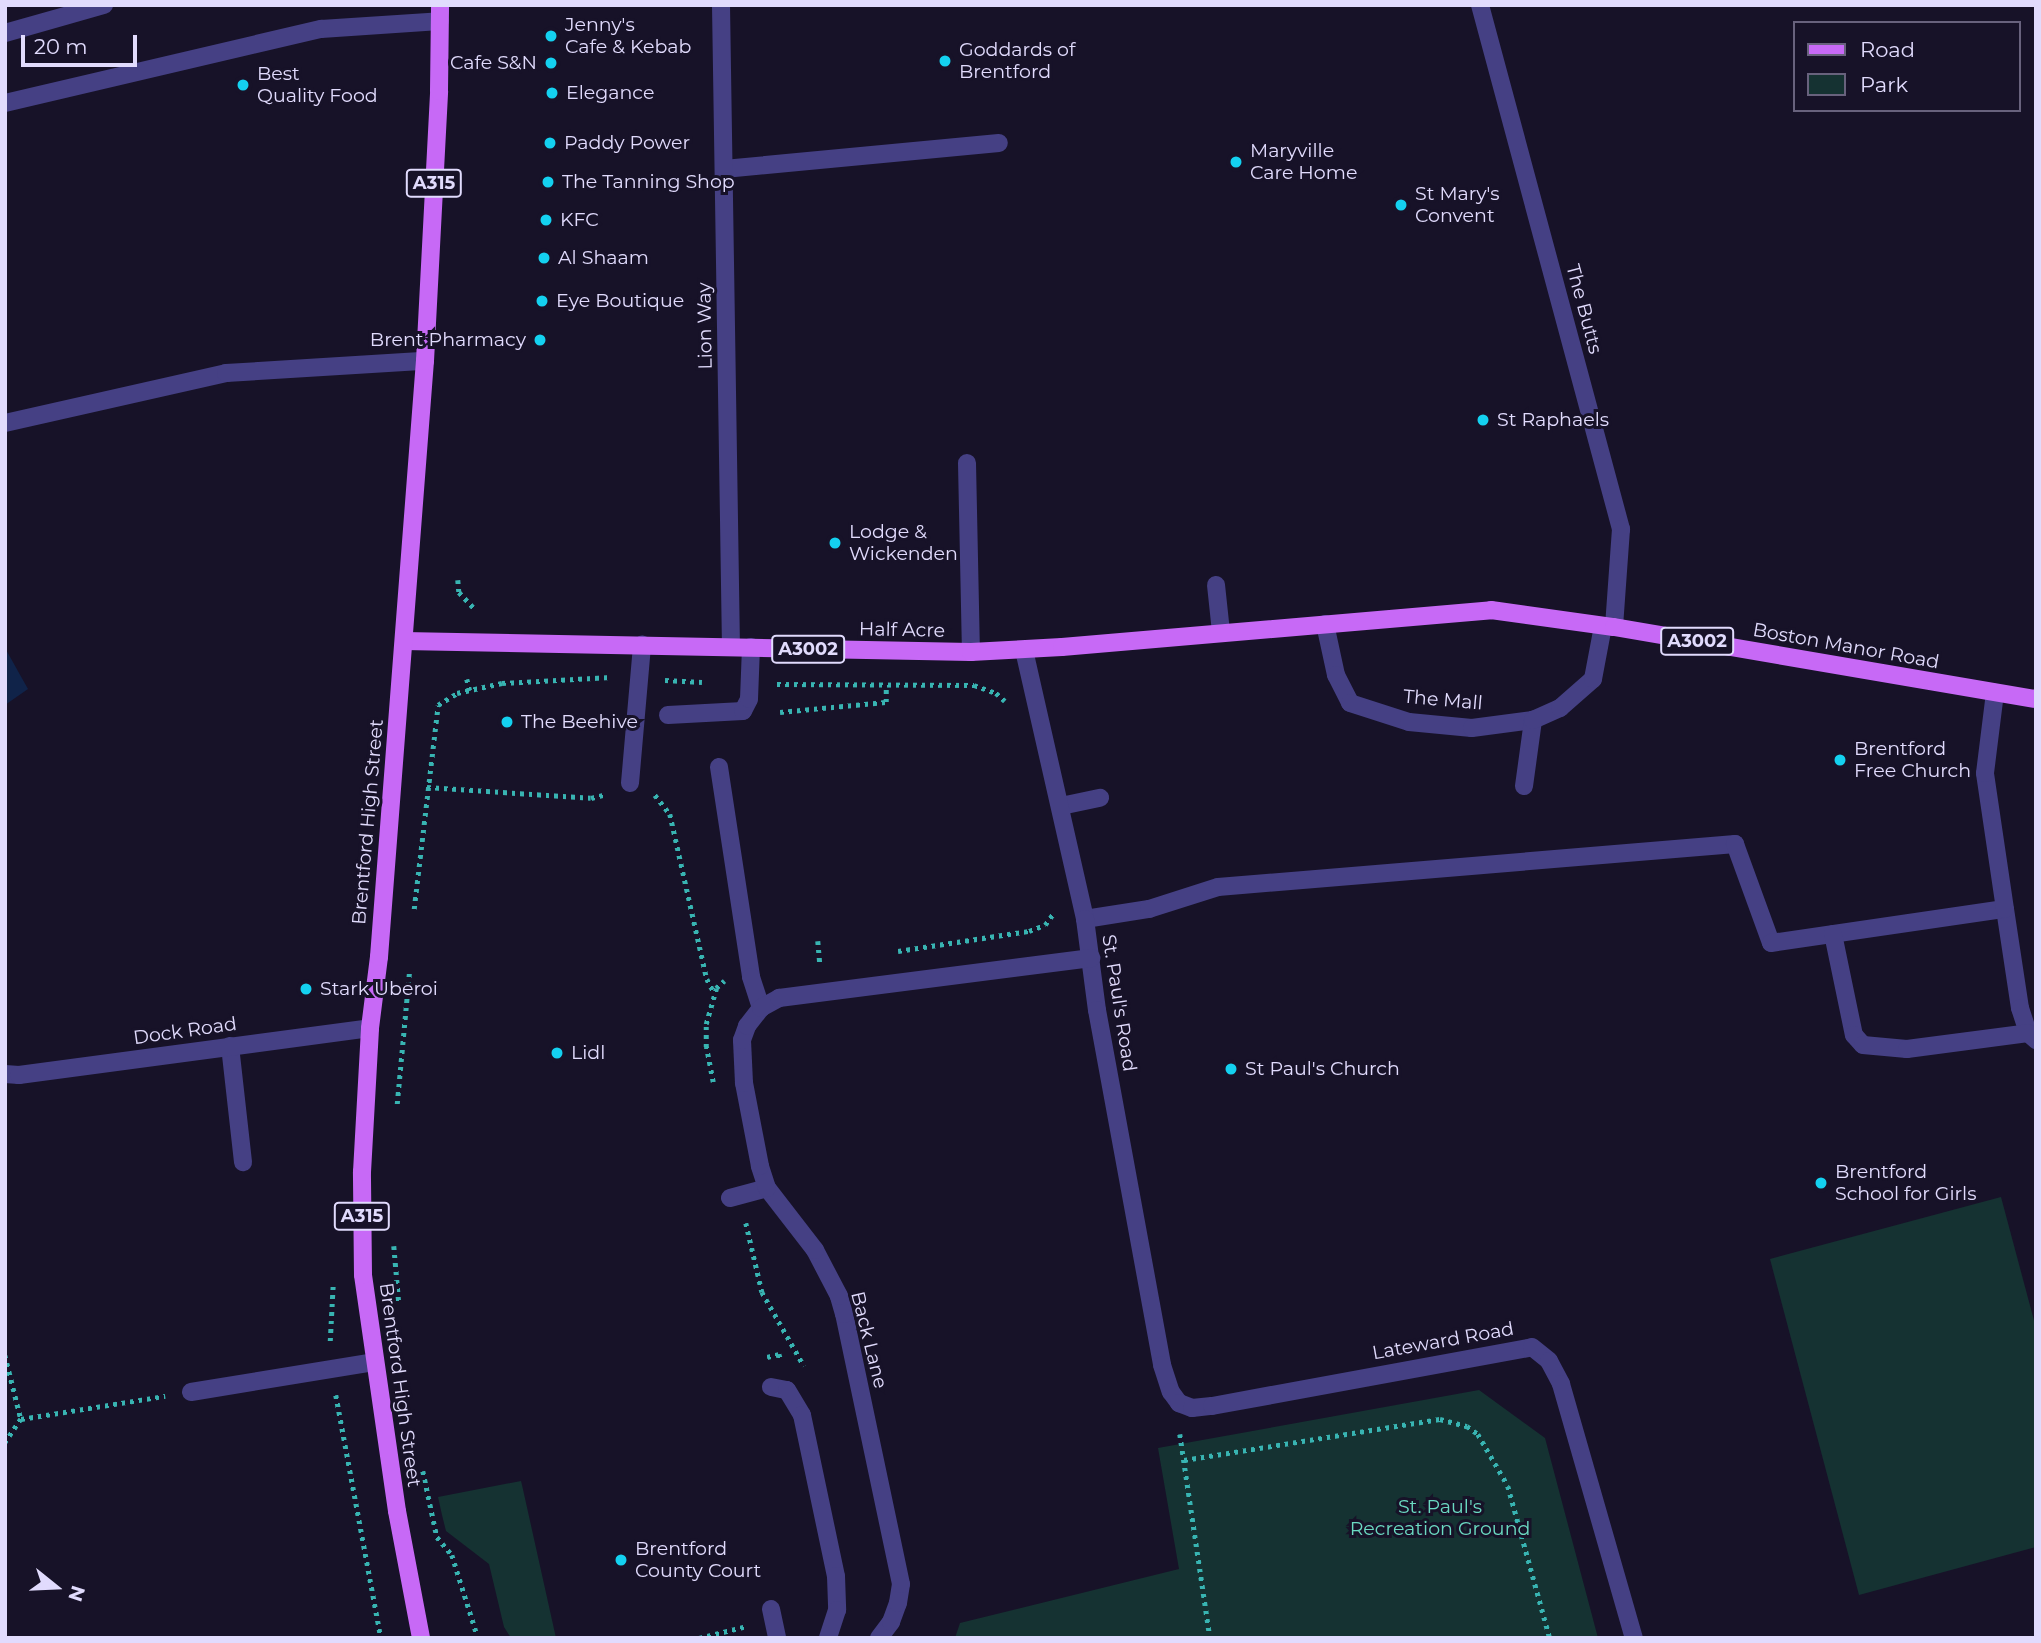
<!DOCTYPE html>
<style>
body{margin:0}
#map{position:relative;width:2041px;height:1643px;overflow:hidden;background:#171228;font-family:Montserrat,sans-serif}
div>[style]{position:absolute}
.green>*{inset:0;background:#153232}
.water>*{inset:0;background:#102349}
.path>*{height:4.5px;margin-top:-2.25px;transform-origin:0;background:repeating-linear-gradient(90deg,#38b4b2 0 3.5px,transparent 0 8.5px)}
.service>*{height:18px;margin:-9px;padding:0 9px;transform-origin:9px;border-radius:9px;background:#454084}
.minor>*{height:18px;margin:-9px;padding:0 9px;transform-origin:9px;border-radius:9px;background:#454084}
.primary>*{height:18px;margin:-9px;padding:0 9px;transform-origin:9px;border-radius:9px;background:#c769f6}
.dots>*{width:19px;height:19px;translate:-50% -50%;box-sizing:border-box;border:4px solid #171228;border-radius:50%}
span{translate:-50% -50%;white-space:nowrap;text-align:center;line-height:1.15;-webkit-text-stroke:6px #171228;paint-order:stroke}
.shield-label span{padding:2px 5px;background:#171228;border:2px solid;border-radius:5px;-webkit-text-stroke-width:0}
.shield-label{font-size:18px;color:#e1dbfd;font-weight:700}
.poi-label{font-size:19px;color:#e1dbfd}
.left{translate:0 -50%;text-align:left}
.right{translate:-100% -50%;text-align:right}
.street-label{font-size:19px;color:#e1dbfd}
.park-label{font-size:19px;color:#6bdac2}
.frame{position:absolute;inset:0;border:7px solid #e1dbfd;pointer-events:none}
.legend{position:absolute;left:1793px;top:21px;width:228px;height:91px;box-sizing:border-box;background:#171228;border:2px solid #68627d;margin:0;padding:9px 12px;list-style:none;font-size:21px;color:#e1dbfd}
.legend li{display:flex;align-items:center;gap:14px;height:35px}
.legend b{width:35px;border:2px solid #68627d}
.north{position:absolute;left:21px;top:1552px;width:70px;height:70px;-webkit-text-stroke:5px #171228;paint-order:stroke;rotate:108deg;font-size:19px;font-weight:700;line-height:28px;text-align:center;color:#e1dbfd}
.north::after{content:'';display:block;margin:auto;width:24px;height:32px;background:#e1dbfd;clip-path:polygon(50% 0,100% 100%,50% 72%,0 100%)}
.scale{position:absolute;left:21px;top:35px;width:116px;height:32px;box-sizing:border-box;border:4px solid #e1dbfd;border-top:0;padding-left:9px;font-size:21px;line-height:24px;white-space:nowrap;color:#e1dbfd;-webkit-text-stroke:5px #171228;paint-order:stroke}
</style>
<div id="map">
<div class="green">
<i style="clip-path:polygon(2001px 1197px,2036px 1328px,2036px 1547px,1859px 1595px,1770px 1259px)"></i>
<i style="clip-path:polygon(1479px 1390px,1545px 1438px,1598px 1638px,955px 1638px,960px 1623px,1179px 1569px,1158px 1448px)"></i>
<i style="clip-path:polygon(521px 1481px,522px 1485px,556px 1638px,511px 1638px,504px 1627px,489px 1564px,446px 1531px,442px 1515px,438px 1497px)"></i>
</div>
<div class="water">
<i style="clip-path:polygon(5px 648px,28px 689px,5px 705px)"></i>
</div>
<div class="path">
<i style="left:458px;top:580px;width:12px;rotate:85deg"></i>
<i style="left:459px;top:592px;width:22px;rotate:47deg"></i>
<i style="left:467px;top:679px;width:12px;rotate:76deg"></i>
<i style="left:665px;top:680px;width:37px;rotate:3deg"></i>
<i style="left:777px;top:684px;width:197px;rotate:0.3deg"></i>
<i style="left:974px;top:685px;width:23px;rotate:20deg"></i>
<i style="left:996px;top:693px;width:12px;rotate:42deg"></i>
<i style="left:780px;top:712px;width:106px;rotate:-5.4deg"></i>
<i style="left:886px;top:702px;width:17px;rotate:-90deg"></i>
<i style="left:427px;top:787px;width:164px;rotate:3.8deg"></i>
<i style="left:591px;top:798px;width:16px;rotate:-14deg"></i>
<i style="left:655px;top:795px;width:24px;rotate:52deg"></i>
<i style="left:670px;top:814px;width:169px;rotate:77.4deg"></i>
<i style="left:707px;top:979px;width:15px;rotate:62deg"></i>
<i style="left:414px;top:909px;width:205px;rotate:-83.3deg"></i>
<i style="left:438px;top:705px;width:22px;rotate:-32deg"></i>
<i style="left:457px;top:693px;width:46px;rotate:-12.5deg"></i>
<i style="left:502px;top:683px;width:109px;rotate:-3.2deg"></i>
<i style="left:818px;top:941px;width:24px;rotate:85deg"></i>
<i style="left:898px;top:951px;width:133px;rotate:-8.7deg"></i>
<i style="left:1029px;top:931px;width:17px;rotate:-21deg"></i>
<i style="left:1045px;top:925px;width:14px;rotate:-54deg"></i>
<i style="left:713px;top:1082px;width:36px;rotate:-101deg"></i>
<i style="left:706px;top:1047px;width:23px;rotate:-90deg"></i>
<i style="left:706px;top:1024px;width:37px;rotate:-74deg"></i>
<i style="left:716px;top:988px;width:11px;rotate:-41deg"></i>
<i style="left:397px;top:1104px;width:131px;rotate:-84.7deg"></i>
<i style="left:746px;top:1223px;width:71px;rotate:76.9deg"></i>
<i style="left:762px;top:1292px;width:85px;rotate:60.4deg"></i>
<i style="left:394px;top:1246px;width:57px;rotate:85deg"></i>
<i style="left:330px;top:1341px;width:57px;rotate:-87deg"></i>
<i style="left:5px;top:1355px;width:66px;rotate:76deg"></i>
<i style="left:21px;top:1419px;width:29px;rotate:124deg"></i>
<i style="left:767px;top:1357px;width:12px;rotate:-14deg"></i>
<i style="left:779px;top:1354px;width:6px;rotate:72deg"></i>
<i style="left:336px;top:1395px;width:247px;rotate:79.5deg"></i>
<i style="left:21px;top:1419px;width:146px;rotate:-9.1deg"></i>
<i style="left:1180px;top:1434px;width:206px;rotate:81.6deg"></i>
<i style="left:1184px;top:1460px;width:259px;rotate:-9.1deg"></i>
<i style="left:1440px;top:1419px;width:28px;rotate:15deg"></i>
<i style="left:1467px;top:1426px;width:14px;rotate:36deg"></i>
<i style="left:1478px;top:1434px;width:60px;rotate:60deg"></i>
<i style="left:1508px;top:1486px;width:158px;rotate:74.6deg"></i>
<i style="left:423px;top:1471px;width:67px;rotate:78deg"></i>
<i style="left:437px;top:1537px;width:23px;rotate:50deg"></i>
<i style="left:452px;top:1555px;width:87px;rotate:72.6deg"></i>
<i style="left:699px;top:1638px;width:49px;rotate:-14deg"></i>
</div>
<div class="service">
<i style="left:5px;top:33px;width:103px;rotate:-15.8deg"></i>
<i style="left:5px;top:103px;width:325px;rotate:-13.2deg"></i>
<i style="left:321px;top:29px;width:119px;rotate:-3.8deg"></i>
<i style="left:724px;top:169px;width:276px;rotate:-5.4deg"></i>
<i style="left:967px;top:463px;width:189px;rotate:88.8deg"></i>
<i style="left:1216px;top:585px;width:47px;rotate:83.9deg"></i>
<i style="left:1325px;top:624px;width:52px;rotate:77.8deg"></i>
<i style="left:1336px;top:675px;width:31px;rotate:63deg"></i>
<i style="left:1350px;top:703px;width:62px;rotate:17.9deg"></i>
<i style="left:1409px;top:722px;width:63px;rotate:5.4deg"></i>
<i style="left:1472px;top:728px;width:62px;rotate:-7.5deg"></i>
<i style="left:668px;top:715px;width:75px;rotate:-3.1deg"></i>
<i style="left:743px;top:711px;width:13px;rotate:-63deg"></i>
<i style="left:749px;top:699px;width:52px;rotate:-87.8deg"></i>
<i style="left:719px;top:767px;width:212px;rotate:81.3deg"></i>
<i style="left:751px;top:977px;width:33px;rotate:72deg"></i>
<i style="left:630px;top:783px;width:139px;rotate:-85deg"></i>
<i style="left:1524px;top:786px;width:67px;rotate:-82.2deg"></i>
<i style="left:1533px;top:720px;width:30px;rotate:-24deg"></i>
<i style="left:1560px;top:708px;width:44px;rotate:-41.3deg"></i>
<i style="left:1593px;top:679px;width:54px;rotate:-79.3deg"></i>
<i style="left:1061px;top:806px;width:40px;rotate:-12deg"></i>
<i style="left:2005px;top:909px;width:100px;rotate:81.4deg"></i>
<i style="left:2020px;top:1008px;width:26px;rotate:72deg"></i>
<i style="left:2028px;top:1033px;width:11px;rotate:41deg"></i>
<i style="left:1085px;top:919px;width:65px;rotate:-8.9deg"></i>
<i style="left:1149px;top:909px;width:72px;rotate:-17.7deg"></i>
<i style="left:1218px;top:887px;width:519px;rotate:-4.75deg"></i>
<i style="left:1735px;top:844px;width:105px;rotate:70deg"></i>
<i style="left:1771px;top:943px;width:236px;rotate:-8.3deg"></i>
<i style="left:2005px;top:909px;width:137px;rotate:-98.4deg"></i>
<i style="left:1985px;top:773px;width:81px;rotate:-82.9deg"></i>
<i style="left:1833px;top:934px;width:103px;rotate:78.3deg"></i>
<i style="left:1854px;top:1035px;width:13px;rotate:48deg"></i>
<i style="left:1863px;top:1045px;width:44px;rotate:5.2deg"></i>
<i style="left:1907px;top:1049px;width:122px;rotate:-7.5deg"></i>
<i style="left:230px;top:1046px;width:117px;rotate:83.6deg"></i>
<i style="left:730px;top:1198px;width:38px;rotate:-15deg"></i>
<i style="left:771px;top:1387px;width:16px;rotate:11deg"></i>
<i style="left:787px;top:1390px;width:29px;rotate:59deg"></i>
<i style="left:802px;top:1415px;width:165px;rotate:78.1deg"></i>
<i style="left:836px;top:1576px;width:34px;rotate:88deg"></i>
<i style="left:837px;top:1610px;width:29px;rotate:108deg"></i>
<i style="left:191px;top:1392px;width:185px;rotate:-9.3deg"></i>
<i style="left:771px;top:1609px;width:30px;rotate:78deg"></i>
</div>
<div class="minor">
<i style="left:721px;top:5px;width:642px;rotate:89.11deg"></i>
<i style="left:1480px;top:5px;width:543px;rotate:74.94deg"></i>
<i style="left:1621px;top:529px;width:98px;rotate:94.1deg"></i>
<i style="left:5px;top:423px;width:227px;rotate:-12.7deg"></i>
<i style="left:226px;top:373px;width:199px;rotate:-3.5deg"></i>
<i style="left:1024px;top:650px;width:276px;rotate:77.2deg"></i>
<i style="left:1085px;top:919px;width:92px;rotate:82.5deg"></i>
<i style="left:1097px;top:1010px;width:361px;rotate:79.6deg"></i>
<i style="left:1162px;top:1365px;width:28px;rotate:72deg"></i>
<i style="left:1171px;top:1392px;width:14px;rotate:54deg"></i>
<i style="left:1179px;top:1403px;width:14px;rotate:21deg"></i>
<i style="left:1192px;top:1408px;width:20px;rotate:-6deg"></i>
<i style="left:1212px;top:1406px;width:325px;rotate:-10.4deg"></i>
<i style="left:1532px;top:1347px;width:22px;rotate:39deg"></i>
<i style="left:1549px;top:1361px;width:26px;rotate:62deg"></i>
<i style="left:1561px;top:1384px;width:264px;rotate:74deg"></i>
<i style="left:5px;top:1074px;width:14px;rotate:4deg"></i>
<i style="left:19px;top:1075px;width:354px;rotate:-7.6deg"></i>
<i style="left:879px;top:1638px;width:20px;rotate:-53deg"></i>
<i style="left:891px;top:1622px;width:20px;rotate:-70deg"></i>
<i style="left:898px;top:1603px;width:19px;rotate:-81deg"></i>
<i style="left:901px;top:1584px;width:276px;rotate:-101.9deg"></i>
<i style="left:844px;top:1314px;width:19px;rotate:-106deg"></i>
<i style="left:839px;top:1296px;width:52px;rotate:-117.6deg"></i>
<i style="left:815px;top:1250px;width:78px;rotate:-127.7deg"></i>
<i style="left:767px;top:1188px;width:23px;rotate:-108deg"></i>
<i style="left:760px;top:1166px;width:85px;rotate:-100.9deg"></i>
<i style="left:744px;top:1083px;width:43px;rotate:-92.7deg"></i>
<i style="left:742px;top:1040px;width:15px;rotate:-70deg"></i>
<i style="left:747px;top:1026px;width:23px;rotate:-52deg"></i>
<i style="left:761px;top:1008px;width:21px;rotate:-29deg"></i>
<i style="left:779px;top:998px;width:315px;rotate:-7.3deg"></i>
</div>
<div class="primary">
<i style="left:404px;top:641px;width:567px;rotate:1.11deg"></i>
<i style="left:971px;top:652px;width:91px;rotate:-3.1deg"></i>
<i style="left:1062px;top:647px;width:431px;rotate:-4.9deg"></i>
<i style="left:1491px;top:610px;width:124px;rotate:7.9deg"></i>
<i style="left:1614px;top:627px;width:428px;rotate:9.7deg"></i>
<i style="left:421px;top:1638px;width:129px;rotate:-100.7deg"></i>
<i style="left:397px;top:1511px;width:238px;rotate:-98.2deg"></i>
<i style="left:363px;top:1275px;width:103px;rotate:-90.6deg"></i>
<i style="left:362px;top:1172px;width:144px;rotate:-86.8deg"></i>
<i style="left:370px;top:1028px;width:72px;rotate:-82.8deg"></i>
<i style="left:379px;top:957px;width:598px;rotate:-85.59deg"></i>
<i style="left:425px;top:361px;width:270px;rotate:-87deg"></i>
<i style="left:439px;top:91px;width:86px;rotate:-89.3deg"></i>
</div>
<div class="dots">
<i style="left:551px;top:36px;background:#14d1f0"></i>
<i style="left:945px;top:61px;background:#14d1f0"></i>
<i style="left:551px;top:63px;background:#14d1f0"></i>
<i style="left:243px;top:85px;background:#14d1f0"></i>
<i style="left:552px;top:93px;background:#14d1f0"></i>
<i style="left:550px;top:143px;background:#14d1f0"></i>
<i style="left:1236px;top:162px;background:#14d1f0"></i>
<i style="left:548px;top:182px;background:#14d1f0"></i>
<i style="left:1401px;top:205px;background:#14d1f0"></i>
<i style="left:546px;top:220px;background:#14d1f0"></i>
<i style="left:544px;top:258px;background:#14d1f0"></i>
<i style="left:542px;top:301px;background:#14d1f0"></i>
<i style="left:540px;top:340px;background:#14d1f0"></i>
<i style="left:1483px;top:420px;background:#14d1f0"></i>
<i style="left:835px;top:543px;background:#14d1f0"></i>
<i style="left:507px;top:722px;background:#14d1f0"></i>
<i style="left:1840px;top:760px;background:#14d1f0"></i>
<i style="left:306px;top:989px;background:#14d1f0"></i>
<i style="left:557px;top:1053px;background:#14d1f0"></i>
<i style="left:1231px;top:1069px;background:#14d1f0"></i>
<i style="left:1821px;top:1183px;background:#14d1f0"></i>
<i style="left:621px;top:1560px;background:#14d1f0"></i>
</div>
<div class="shield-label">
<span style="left:434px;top:183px">A315</span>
<span style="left:1697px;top:641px">A3002</span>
<span style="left:808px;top:649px">A3002</span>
<span style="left:362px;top:1216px">A315</span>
</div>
<div class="poi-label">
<span class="left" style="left:565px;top:36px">Jenny's<br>Cafe &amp; Kebab</span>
<span class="left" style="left:959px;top:61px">Goddards of<br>Brentford</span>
<span class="right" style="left:537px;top:63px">Cafe S&amp;N</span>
<span class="left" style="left:257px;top:85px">Best<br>Quality Food</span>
<span class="left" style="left:566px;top:93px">Elegance</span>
<span class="left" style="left:564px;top:143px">Paddy Power</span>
<span class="left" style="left:1250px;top:162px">Maryville<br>Care Home</span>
<span class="left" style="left:562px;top:182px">The Tanning Shop</span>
<span class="left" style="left:1415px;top:205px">St Mary's<br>Convent</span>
<span class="left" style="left:560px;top:220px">KFC</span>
<span class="left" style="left:558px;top:258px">Al Shaam</span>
<span class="left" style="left:556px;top:301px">Eye Boutique</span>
<span class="right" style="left:526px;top:340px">Brent Pharmacy</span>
<span class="left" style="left:1497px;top:420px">St Raphaels</span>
<span class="left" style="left:849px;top:543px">Lodge &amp;<br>Wickenden</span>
<span class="left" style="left:521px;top:722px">The Beehive</span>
<span class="left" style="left:1854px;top:760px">Brentford<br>Free Church</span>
<span class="left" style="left:320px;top:989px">Stark Uberoi</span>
<span class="left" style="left:571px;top:1053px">Lidl</span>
<span class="left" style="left:1245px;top:1069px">St Paul's Church</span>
<span class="left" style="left:1835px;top:1183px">Brentford<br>School for Girls</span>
<span class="left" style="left:635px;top:1560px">Brentford<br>County Court</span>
</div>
<div class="street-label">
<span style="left:1584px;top:309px;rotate:75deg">The Butts</span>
<span style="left:705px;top:326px;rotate:-91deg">Lion Way</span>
<span style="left:902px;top:630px;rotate:1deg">Half Acre</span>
<span style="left:1846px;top:646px;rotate:10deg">Boston Manor Road</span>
<span style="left:1443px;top:700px;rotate:5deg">The Mall</span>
<span style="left:368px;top:822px;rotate:-85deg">Brentford High Street</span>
<span style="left:1119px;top:1003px;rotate:81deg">St. Paul's Road</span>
<span style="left:185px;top:1031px;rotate:-8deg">Dock Road</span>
<span style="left:869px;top:1340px;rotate:76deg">Back Lane</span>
<span style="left:1443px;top:1341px;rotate:-10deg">Lateward Road</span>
<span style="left:400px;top:1385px;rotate:82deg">Brentford High Street</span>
</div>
<div class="park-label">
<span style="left:1440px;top:1518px">St. Paul's<br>Recreation Ground</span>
</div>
<div class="frame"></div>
<ul class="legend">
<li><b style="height:9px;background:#c769f6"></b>Road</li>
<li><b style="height:19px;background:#153232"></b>Park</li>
</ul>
<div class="north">N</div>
<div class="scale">20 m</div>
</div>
